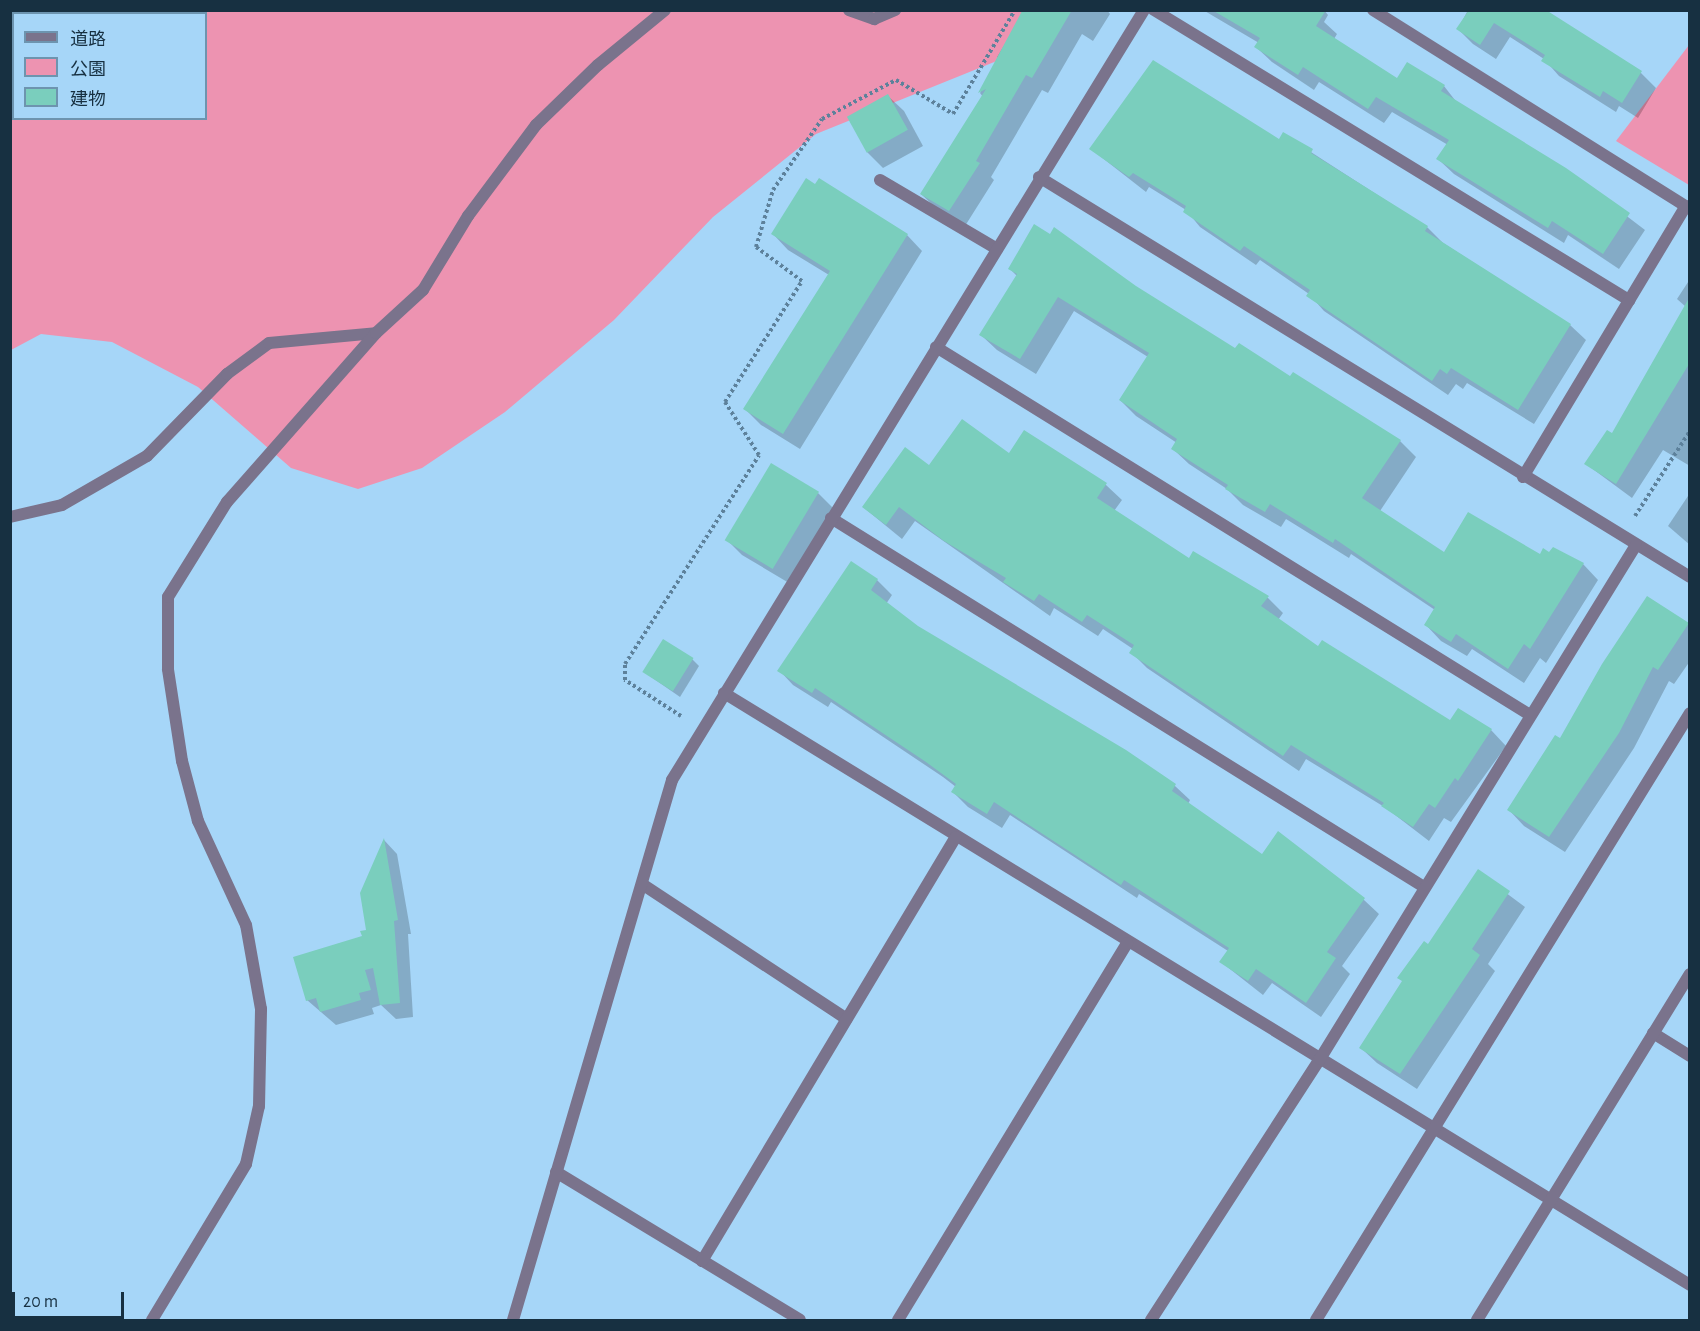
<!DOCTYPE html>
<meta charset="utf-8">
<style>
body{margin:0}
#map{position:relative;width:1700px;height:1331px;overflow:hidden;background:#a6d6f8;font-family:"Alegreya Sans","Noto Sans JP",sans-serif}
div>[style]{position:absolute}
.green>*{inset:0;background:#ed93b1}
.shadow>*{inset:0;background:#0003}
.building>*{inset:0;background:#7acebd;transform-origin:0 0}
.path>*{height:4px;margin-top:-2px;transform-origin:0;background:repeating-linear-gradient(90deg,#5d819b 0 3px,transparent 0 6px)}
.minor>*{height:12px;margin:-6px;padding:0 6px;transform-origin:6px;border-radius:6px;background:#7a738c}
.tertiary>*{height:12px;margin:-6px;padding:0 6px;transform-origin:6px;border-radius:6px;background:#7a738c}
span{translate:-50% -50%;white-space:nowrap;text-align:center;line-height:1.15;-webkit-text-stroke:5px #a6d6f8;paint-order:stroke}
.frame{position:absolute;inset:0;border:12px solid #173041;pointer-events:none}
.legend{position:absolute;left:12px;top:12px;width:195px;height:108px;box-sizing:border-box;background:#a6d6f8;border:2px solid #6d94af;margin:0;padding:8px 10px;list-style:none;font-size:18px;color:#173041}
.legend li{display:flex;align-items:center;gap:12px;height:30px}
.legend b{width:30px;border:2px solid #6d94af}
.scale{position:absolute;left:12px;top:1292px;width:112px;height:27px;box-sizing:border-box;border:3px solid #173041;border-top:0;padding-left:8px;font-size:18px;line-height:21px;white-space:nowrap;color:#173041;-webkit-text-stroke:4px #a6d6f8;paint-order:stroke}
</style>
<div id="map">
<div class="green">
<i style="clip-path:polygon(evenodd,11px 11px,1037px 11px,1014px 54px,816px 134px,713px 217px,614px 320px,505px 412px,422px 468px,358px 489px,291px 468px,198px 387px,112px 342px,41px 334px,11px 350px,11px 11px,14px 14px,206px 14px,206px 118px,14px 118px,14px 14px)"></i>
<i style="clip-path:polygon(1689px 45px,1689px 185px,1616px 141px)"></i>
</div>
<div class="shadow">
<i style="clip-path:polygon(1026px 10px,1107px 10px,1110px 14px,1093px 41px,1082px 34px,1048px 93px,1042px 90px,991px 177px,994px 180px,965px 226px,937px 209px,921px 194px,983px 97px,980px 93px,999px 59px,997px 57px)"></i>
<i style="clip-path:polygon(1203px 10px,1324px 10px,1328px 15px,1324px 22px,1337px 34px,1334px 39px,1398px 80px,1444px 86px,1458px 104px,1565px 169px,1645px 230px,1619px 269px,1568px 235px,1564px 243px,1454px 174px,1438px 159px,1448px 145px,1392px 112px,1384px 123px,1319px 82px,1314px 90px,1272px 62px,1256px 47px,1259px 43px)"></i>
<i style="clip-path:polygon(1468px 10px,1543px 10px,1641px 73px,1656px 88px,1638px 118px,1619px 106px,1616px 112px,1559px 76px,1544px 59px,1510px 37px,1496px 59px,1473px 44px,1458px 29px)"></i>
<i style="clip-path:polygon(888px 96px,904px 111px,923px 146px,883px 168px,867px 152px)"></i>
<i style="clip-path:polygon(1283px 134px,1427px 227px,1443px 243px,1570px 325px,1586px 340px,1534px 424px,1467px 383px,1463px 389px,1456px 384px,1448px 395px,1324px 311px,1309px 294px,1260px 260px,1256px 265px,1200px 227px,1186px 210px,1149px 187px,1146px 192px,1091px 149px,1279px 141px)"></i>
<i style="clip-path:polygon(773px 234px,907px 235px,922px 251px,800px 449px,761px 425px,745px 409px,829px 275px,788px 250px)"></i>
<i style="clip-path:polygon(1010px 269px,1135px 287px,1236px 350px,1291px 378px,1293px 374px,1400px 441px,1416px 457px,1380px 511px,1444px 554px,1541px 556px,1583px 564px,1598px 580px,1546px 663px,1540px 658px,1524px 683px,1472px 649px,1467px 656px,1441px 641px,1426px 625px,1435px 610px,1351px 554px,1349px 558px,1286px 519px,1281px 527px,1243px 505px,1227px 489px,1189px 464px,1173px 449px,1177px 443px,1136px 416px,1120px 400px,1148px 357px,1074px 311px,1036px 374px,997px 350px,981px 335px,1017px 276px)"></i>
<i style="clip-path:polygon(1690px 279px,1690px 466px,1663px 450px,1632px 498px,1586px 464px,1612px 435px,1686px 307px,1677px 299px)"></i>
<i style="clip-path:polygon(1024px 432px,1106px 485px,1122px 500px,1114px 511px,1190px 560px,1194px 553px,1268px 598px,1283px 613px,1278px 620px,1318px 649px,1450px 722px,1491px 730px,1506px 746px,1451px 822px,1444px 818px,1429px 841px,1386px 808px,1306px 759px,1299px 771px,1147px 668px,1131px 652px,1133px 649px,1103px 629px,1098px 636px,1054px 608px,1050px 616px,915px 521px,902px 539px,863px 507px,930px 467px,1009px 455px)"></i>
<i style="clip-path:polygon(818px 493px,834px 509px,789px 583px,742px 555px,726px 539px)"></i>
<i style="clip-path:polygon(1690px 493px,1690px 545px,1668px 526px)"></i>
<i style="clip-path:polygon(852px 563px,877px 580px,892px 595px,886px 604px,917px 628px,1125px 751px,1175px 786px,1190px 800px,1188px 804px,1263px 856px,1278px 833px,1364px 900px,1379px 914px,1342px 966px,1350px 974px,1321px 1017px,1272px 983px,1263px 995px,1221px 962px,1228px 951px,1139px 894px,1137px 898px,1010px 815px,1002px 828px,968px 807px,953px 792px,956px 787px,943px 777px,831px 702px,828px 707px,793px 685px,779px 670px)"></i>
<i style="clip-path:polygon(1688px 624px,1690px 661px,1674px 684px,1669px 681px,1634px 748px,1565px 852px,1524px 826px,1509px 810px,1561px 740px)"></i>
<i style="clip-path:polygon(692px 659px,699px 666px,680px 697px,644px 672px)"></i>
<i style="clip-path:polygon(384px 840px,397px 854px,411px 934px,408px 934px,413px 1017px,396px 1019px,381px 1005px,372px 1008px,374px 1014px,336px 1025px,307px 1000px,368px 932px)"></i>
<i style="clip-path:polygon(1478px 872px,1525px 907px,1488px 964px,1495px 971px,1417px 1089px,1377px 1063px,1361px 1048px)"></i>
</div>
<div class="building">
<i style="clip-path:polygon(1072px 10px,1032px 78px,1026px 75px,976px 161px,980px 163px,949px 211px,920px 194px,986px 89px,978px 93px,1022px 11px)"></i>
<i style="clip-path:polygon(1212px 10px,1326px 10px,1316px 26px,1397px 78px,1407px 62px,1445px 85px,1441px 91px,1566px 168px,1630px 213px,1603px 254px,1552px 221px,1548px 228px,1436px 159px,1449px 140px,1376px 97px,1368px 109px,1303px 67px,1298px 75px,1254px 47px,1260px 38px)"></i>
<i style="clip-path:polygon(1469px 10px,1546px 10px,1642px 71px,1622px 103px,1603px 91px,1600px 97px,1541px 61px,1545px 55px,1494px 23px,1480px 45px,1456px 29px)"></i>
<i style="clip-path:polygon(1153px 60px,1279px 139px,1283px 132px,1313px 149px,1311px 153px,1428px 226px,1425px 231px,1571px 324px,1518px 410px,1451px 368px,1447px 374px,1440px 369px,1432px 381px,1306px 296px,1310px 290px,1244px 246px,1240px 251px,1183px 212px,1186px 206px,1133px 173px,1129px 177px,1089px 149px)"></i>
<i style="left:888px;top:94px;width:41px;height:47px;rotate:61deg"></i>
<i style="clip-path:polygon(806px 178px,815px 184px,819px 178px,908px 234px,783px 434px,743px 409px,830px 271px,771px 234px)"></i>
<i style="clip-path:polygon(1034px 224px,1050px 234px,1054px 227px,1136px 286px,1235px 348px,1239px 343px,1290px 376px,1293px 372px,1401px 440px,1362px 498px,1444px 552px,1468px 512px,1540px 554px,1543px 548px,1549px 552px,1553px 547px,1584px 563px,1530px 649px,1524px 644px,1508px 669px,1456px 634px,1451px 642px,1424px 625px,1435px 607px,1335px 539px,1333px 543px,1270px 504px,1265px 512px,1225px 489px,1228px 485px,1171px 449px,1177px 439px,1119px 400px,1149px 353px,1058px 297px,1020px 359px,979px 335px,1017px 274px,1008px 269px)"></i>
<i style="clip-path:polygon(1689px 298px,1689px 364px,1616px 484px,1584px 464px,1607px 430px,1612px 433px)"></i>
<i style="clip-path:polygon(962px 419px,1009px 453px,1024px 430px,1107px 483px,1097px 498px,1189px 558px,1193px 551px,1269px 596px,1261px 606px,1318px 646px,1322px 640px,1450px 720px,1458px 708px,1492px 729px,1458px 781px,1455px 778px,1435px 808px,1429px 804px,1413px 827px,1381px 806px,1384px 803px,1291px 745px,1283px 756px,1129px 653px,1134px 645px,1087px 615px,1082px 622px,1039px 594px,1034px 601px,1003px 582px,1006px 578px,944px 541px,899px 507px,886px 525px,862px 507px,905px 447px,929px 465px)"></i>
<i style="left:771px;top:463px;width:56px;height:90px;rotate:31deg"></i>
<i style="clip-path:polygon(851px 561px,878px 579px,871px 590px,918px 626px,1126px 750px,1176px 784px,1172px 791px,1262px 854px,1278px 831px,1365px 898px,1327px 952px,1336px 958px,1306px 1003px,1256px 969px,1248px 981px,1219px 962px,1229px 948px,1124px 880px,1121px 885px,994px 802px,987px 814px,951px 792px,956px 784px,926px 762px,815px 688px,812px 693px,777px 671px)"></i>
<i style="clip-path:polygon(1647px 596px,1689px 623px,1658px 670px,1653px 667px,1619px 733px,1549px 837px,1507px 810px,1555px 735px,1560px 738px,1602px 664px)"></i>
<i style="left:663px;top:639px;width:36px;height:39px;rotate:32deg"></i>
<i style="clip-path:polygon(384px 838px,398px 920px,394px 921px,400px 1003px,380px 1005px,373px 968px,365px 970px,371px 990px,359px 993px,361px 1000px,320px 1012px,316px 998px,306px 1001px,293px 957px,362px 936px,360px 931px,366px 930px,360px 893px)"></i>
<i style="clip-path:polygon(1478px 869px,1510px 891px,1472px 949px,1480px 955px,1400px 1074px,1359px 1048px,1402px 981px,1397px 978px,1424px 941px,1428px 944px)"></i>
</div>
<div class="path">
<i style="left:1635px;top:516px;width:101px;rotate:-57.1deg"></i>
<i style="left:681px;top:716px;width:67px;rotate:-147.3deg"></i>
<i style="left:625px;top:680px;width:16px;rotate:-90deg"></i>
<i style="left:625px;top:664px;width:248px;rotate:-57.3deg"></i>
<i style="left:759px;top:455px;width:63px;rotate:-122.7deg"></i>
<i style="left:725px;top:402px;width:143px;rotate:-57.5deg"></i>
<i style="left:802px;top:281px;width:57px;rotate:-143.5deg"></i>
<i style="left:756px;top:247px;width:59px;rotate:-73.4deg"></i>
<i style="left:773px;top:190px;width:86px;rotate:-55.4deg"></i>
<i style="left:822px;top:119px;width:84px;rotate:-27.8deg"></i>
<i style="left:896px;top:80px;width:66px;rotate:30.8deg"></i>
<i style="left:953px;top:114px;width:121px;rotate:-59.2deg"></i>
</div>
<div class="minor">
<i style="left:849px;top:10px;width:27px;rotate:20deg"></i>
<i style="left:874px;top:19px;width:23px;rotate:-23deg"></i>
<i style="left:1154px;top:10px;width:557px;rotate:31.41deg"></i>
<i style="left:1373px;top:10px;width:374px;rotate:32.1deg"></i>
<i style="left:1039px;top:177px;width:764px;rotate:31.57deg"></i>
<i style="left:880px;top:180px;width:136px;rotate:30.5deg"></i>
<i style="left:936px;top:347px;width:699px;rotate:31.78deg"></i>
<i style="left:1523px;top:477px;width:316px;rotate:-59deg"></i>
<i style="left:10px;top:517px;width:53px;rotate:-13deg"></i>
<i style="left:62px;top:505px;width:98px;rotate:-30deg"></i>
<i style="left:147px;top:456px;width:115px;rotate:-45.7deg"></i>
<i style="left:227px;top:374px;width:52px;rotate:-36.4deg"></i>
<i style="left:269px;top:343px;width:107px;rotate:-5.3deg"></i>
<i style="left:831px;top:518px;width:698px;rotate:31.89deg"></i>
<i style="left:724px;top:693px;width:1133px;rotate:31.5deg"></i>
<i style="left:642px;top:884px;width:245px;rotate:33.4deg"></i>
<i style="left:1653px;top:1033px;width:44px;rotate:31.9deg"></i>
<i style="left:556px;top:1172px;width:285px;rotate:31.2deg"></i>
<i style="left:702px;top:1261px;width:494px;rotate:-59.1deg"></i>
<i style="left:152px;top:1320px;width:182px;rotate:-58.9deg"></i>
<i style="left:246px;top:1164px;width:59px;rotate:-77.4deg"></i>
<i style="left:259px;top:1106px;width:97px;rotate:-88.8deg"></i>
<i style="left:261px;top:1009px;width:85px;rotate:-100.1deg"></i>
<i style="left:246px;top:925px;width:115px;rotate:-114.8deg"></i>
<i style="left:198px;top:821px;width:62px;rotate:-104.9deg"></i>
<i style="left:182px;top:761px;width:93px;rotate:-98.7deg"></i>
<i style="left:168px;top:669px;width:72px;rotate:-90deg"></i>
<i style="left:168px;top:597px;width:112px;rotate:-58.2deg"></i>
<i style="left:227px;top:502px;width:225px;rotate:-48.6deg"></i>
<i style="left:376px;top:333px;width:64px;rotate:-42.5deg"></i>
<i style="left:423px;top:290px;width:87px;rotate:-58.7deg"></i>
<i style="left:468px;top:216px;width:114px;rotate:-53.2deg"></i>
<i style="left:536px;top:125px;width:86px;rotate:-44.1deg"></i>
<i style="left:598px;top:65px;width:87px;rotate:-39.4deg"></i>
<i style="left:513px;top:1320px;width:563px;rotate:-73.59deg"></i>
<i style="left:672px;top:780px;width:903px;rotate:-58.49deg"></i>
<i style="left:898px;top:1320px;width:441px;rotate:-58.7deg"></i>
<i style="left:1151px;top:1320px;width:311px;rotate:-57.1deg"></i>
<i style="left:1320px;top:1059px;width:603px;rotate:-58.42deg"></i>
<i style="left:1477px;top:1320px;width:406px;rotate:-58.4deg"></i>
</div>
<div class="tertiary">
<i style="left:1316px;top:1320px;width:713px;rotate:-58.36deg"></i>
</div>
<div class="frame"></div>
<ul class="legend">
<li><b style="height:8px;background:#7a738c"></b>道路</li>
<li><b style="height:16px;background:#ed93b1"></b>公園</li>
<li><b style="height:16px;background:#7acebd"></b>建物</li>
</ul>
<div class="scale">20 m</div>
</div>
